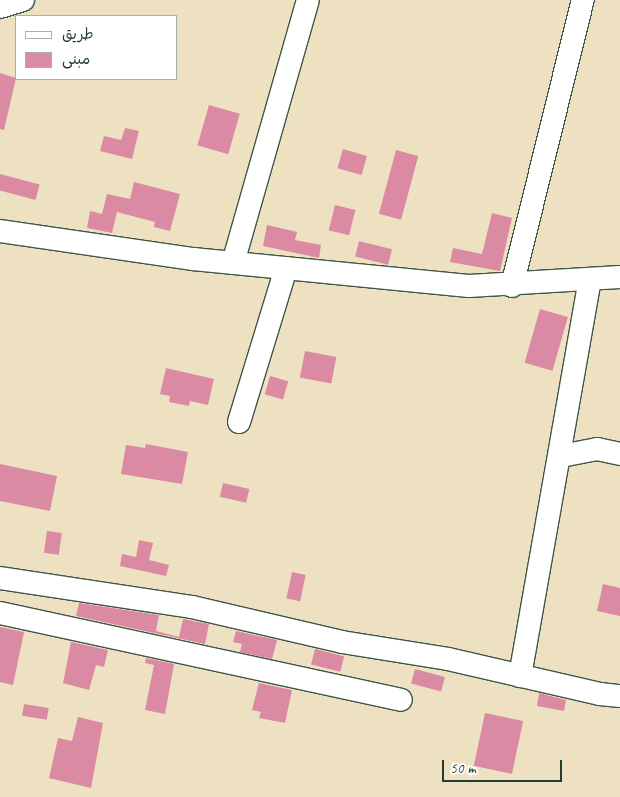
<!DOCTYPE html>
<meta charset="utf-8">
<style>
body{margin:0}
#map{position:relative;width:620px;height:797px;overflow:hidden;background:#eee1c1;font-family:Caveat,"Playpen Sans Arabic",sans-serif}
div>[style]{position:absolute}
.building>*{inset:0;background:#da8aa3;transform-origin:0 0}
.roads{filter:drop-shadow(1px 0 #3e5649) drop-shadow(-1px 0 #3e5649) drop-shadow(0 1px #3e5649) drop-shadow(0 -1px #3e5649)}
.minor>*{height:22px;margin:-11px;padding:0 11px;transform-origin:11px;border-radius:11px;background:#fff}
span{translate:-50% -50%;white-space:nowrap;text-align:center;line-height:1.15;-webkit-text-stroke:4px #fff;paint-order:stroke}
.legend{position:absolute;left:15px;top:15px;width:162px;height:65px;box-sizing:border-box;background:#fff;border:1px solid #a5b1ae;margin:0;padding:6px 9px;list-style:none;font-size:15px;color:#1f3d34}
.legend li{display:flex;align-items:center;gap:10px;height:25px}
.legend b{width:25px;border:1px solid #a5b1ae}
.scale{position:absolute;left:442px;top:760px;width:120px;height:22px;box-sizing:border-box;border:2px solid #1f3d34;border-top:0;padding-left:6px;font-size:15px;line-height:18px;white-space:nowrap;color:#1f3d34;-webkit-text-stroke:4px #fff;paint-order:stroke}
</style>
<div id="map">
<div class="building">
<i style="clip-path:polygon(0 73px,16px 78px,4px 130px,0 129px)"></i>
<i style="left:209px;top:105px;width:32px;height:42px;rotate:16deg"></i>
<i style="clip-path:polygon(125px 128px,139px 131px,132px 159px,100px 151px,104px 136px,121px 140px)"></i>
<i style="left:343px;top:149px;width:25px;height:20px;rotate:16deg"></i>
<i style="left:396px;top:150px;width:23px;height:66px;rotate:15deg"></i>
<i style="left:0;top:174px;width:41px;height:16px;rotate:15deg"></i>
<i style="clip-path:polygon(134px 182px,180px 194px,170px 231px,154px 227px,155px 222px,117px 212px,112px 233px,87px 228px,90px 211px,102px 214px,107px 194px,130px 199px)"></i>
<i style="left:335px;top:205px;width:21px;height:26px;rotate:14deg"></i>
<i style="clip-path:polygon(492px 213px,512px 218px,500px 271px,450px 262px,453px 248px,482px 254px)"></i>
<i style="clip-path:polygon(267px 225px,297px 232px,295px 240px,321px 245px,319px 258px,263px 246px)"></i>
<i style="left:359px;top:241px;width:34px;height:16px;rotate:14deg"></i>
<i style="left:540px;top:309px;width:29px;height:56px;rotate:16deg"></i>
<i style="left:305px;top:351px;width:32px;height:27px;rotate:11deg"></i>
<i style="clip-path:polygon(166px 368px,214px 379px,208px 405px,190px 401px,189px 406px,169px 402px,170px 396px,160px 394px)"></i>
<i style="left:270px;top:376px;width:19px;height:19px;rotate:16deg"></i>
<i style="clip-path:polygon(146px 444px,188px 452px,182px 484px,121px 474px,126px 445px,145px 448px)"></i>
<i style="clip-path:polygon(0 464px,57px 476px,50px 511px,0 501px)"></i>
<i style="left:223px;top:483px;width:27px;height:14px;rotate:13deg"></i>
<i style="left:47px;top:531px;width:15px;height:22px;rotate:8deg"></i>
<i style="clip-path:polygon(139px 540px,153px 543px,149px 560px,169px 565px,166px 576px,120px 566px,122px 554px,136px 557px)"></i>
<i style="left:292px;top:572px;width:14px;height:27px;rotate:12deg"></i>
<i style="clip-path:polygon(603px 584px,620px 588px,620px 616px,597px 611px)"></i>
<i style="clip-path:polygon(79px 603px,159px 615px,156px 631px,179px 637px,183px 619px,209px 624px,205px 644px,76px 616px)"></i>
<i style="clip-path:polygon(0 627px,24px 632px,13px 685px,0 682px)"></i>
<i style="clip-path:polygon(236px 631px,277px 640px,272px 659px,240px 652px,242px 644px,233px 642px)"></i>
<i style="clip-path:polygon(71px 642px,108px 650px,104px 667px,96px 665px,89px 690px,63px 683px)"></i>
<i style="left:315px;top:649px;width:30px;height:16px;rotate:14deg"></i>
<i style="clip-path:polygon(146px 658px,174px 664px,165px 714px,145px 710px,154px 665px,145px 663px)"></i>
<i style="left:415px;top:669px;width:31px;height:15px;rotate:15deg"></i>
<i style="clip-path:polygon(259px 683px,292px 690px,285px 723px,259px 718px,261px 712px,252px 710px)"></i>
<i style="clip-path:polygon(539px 693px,566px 700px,564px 711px,537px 706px)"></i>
<i style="left:24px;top:704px;width:25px;height:12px;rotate:9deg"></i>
<i style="left:485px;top:713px;width:39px;height:54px;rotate:12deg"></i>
<i style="clip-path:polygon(78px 717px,103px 723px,91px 788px,49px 778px,58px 738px,72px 741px)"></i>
</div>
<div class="roads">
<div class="minor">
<i style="left:0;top:7px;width:24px;rotate:-17deg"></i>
<i style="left:0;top:231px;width:195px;rotate:8.3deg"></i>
<i style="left:193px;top:259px;width:277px;rotate:5.6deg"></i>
<i style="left:469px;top:286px;width:151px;rotate:-3.4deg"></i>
<i style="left:233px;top:263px;width:273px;rotate:-74.1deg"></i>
<i style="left:512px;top:286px;width:295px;rotate:-76.1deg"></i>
<i style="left:239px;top:422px;width:161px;rotate:-73deg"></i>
<i style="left:561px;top:456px;width:37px;rotate:-11deg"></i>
<i style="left:597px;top:449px;width:24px;rotate:12deg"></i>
<i style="left:0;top:578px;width:194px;rotate:8.6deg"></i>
<i style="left:192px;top:607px;width:154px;rotate:13.1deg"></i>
<i style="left:342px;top:642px;width:107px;rotate:9.1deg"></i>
<i style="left:448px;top:659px;width:156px;rotate:13deg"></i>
<i style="left:600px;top:694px;width:20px;rotate:6deg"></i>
<i style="left:0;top:613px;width:410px;rotate:12.2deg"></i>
<i style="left:520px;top:676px;width:401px;rotate:-80deg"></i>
</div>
</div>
<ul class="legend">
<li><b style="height:6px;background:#fff"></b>طريق</li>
<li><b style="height:14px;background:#da8aa3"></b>مبنى</li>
</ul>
<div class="scale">50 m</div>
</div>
